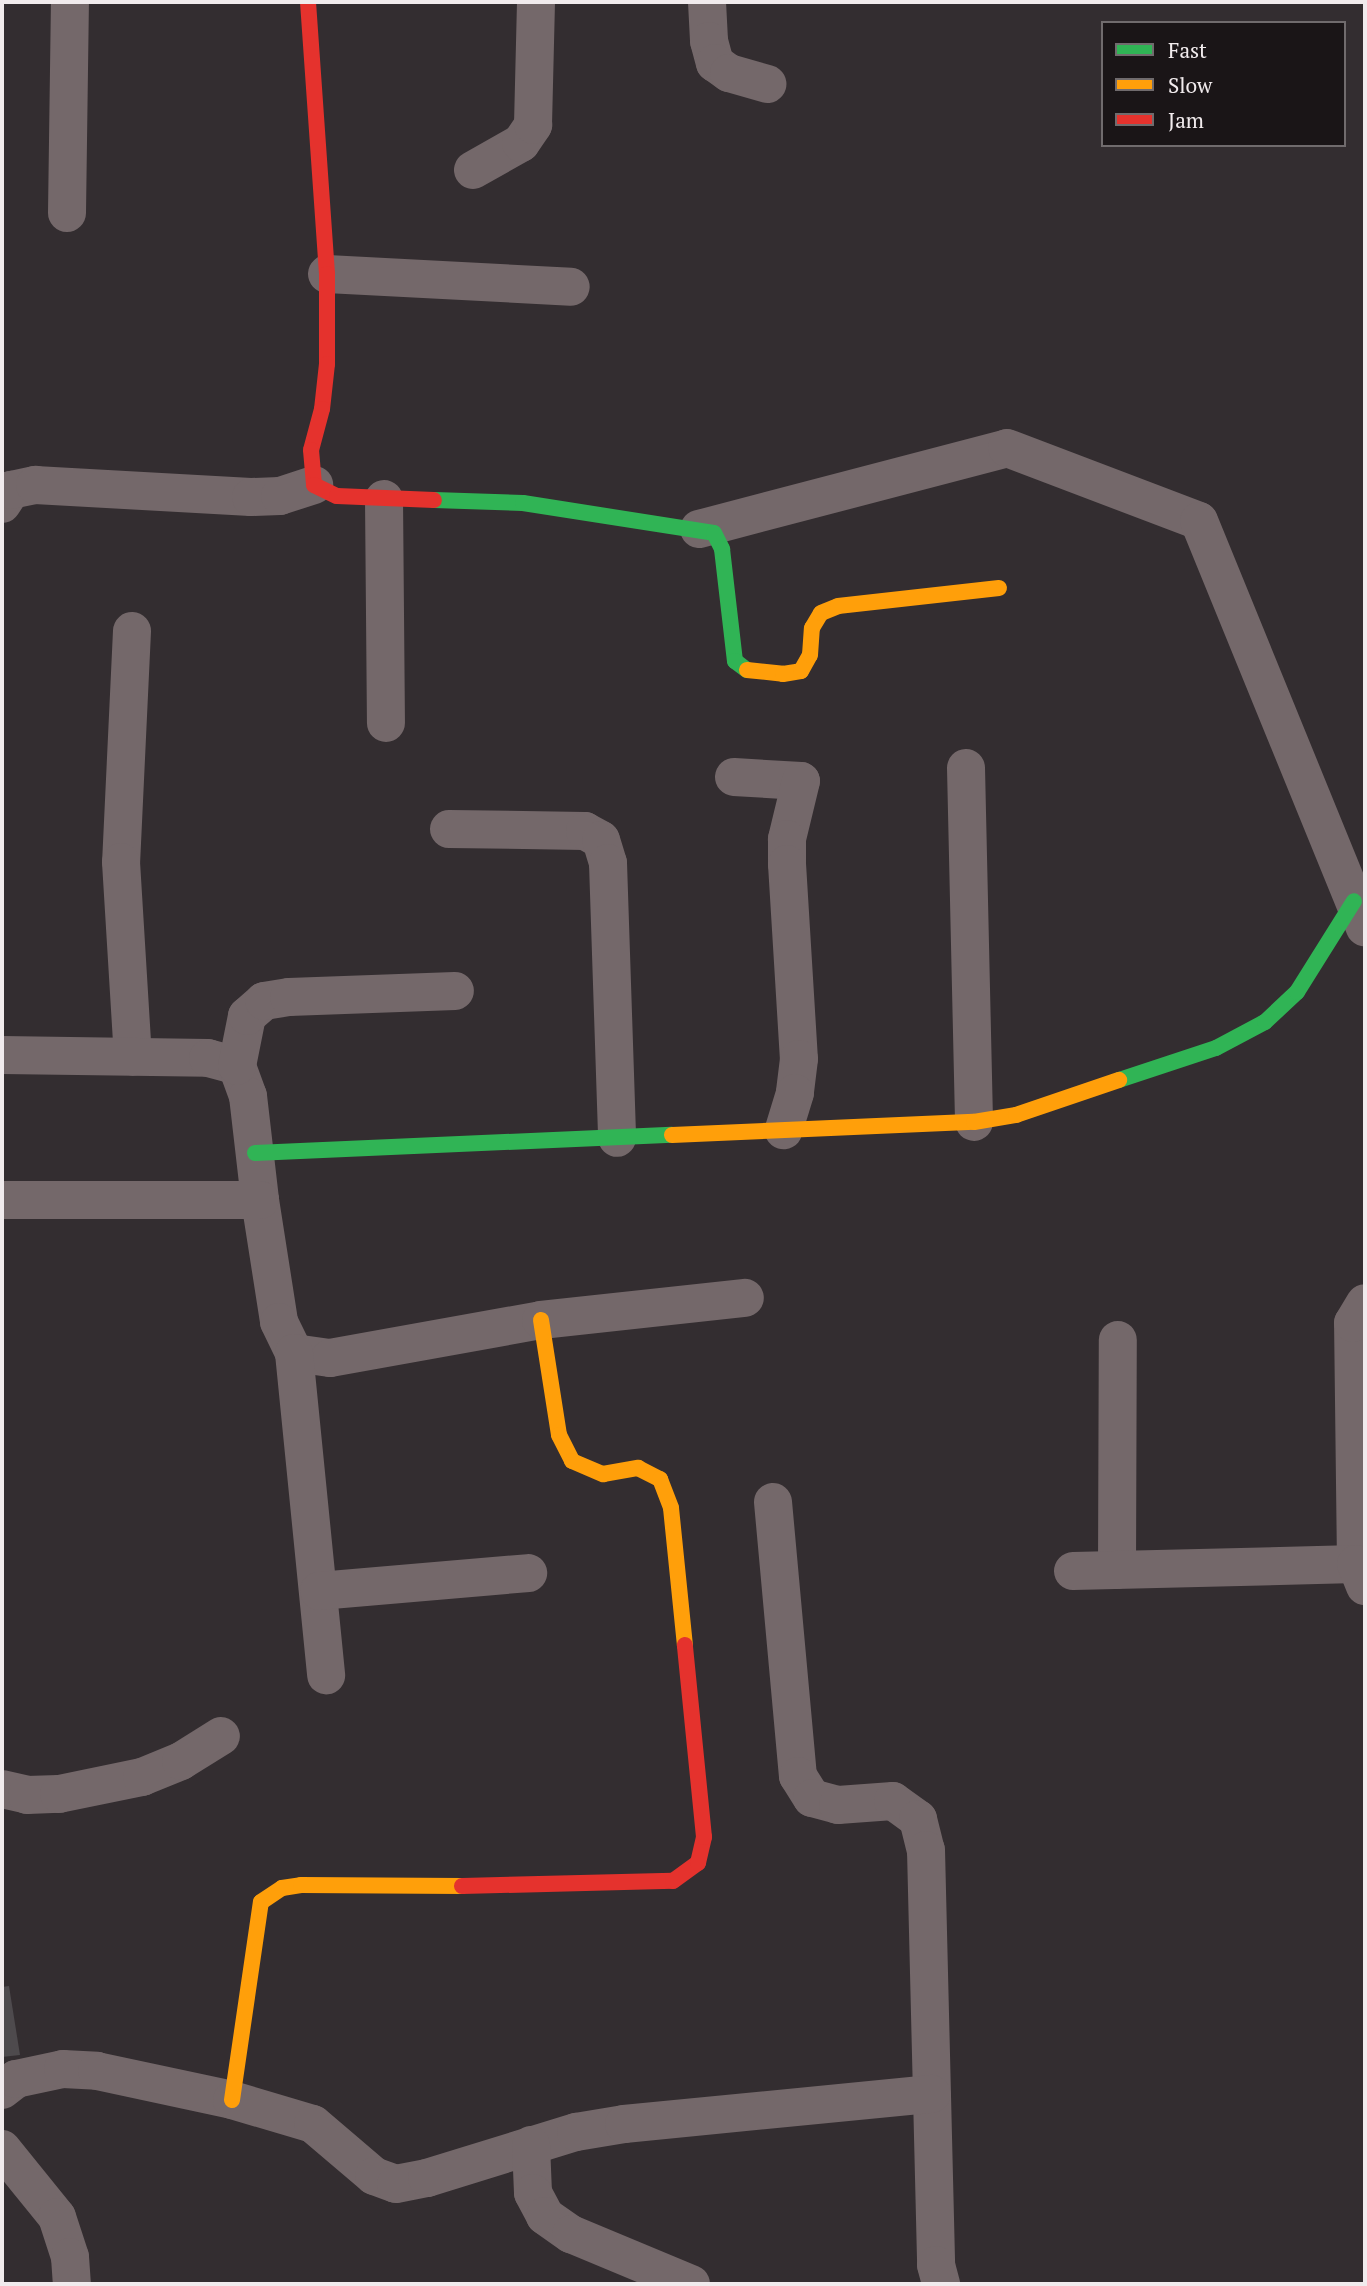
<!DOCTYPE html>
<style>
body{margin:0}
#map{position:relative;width:1367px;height:2286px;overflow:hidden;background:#332d30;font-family:"PT Serif",serif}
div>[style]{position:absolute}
.building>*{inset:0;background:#4e4a4d}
.street>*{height:38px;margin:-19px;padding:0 19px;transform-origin:19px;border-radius:19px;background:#74686a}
.fast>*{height:16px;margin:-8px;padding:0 8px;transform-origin:8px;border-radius:8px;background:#30b455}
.slow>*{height:16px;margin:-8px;padding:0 8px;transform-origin:8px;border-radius:8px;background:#ff9f0a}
.jam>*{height:16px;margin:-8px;padding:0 8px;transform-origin:8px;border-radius:8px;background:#e5322d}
span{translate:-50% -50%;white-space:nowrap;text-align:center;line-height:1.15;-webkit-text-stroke:7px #1a1517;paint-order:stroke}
.frame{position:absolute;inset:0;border:4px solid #f1ebed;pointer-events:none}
.legend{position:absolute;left:1101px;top:21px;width:245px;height:126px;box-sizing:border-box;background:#1a1517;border:2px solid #706b6d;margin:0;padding:9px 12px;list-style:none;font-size:21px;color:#f1ebed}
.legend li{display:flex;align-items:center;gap:14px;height:35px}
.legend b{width:35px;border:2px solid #706b6d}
</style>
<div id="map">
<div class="building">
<i style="clip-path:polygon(9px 1986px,20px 2055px,2px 2057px,2px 1987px)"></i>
</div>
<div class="street">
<i style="left:707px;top:2px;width:39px;rotate:87deg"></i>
<i style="left:709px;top:41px;width:23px;rotate:75deg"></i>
<i style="left:715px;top:63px;width:17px;rotate:36deg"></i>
<i style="left:729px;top:73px;width:40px;rotate:16deg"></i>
<i style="left:473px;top:170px;width:55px;rotate:-29.4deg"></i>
<i style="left:521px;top:143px;width:22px;rotate:-56deg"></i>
<i style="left:533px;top:125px;width:123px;rotate:-88.6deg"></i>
<i style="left:67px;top:213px;width:211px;rotate:-89.2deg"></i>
<i style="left:327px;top:274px;width:244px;rotate:3deg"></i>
<i style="left:384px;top:499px;width:224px;rotate:89.5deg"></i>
<i style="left:2px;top:504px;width:17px;rotate:-57deg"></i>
<i style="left:11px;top:490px;width:25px;rotate:-12deg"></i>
<i style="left:35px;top:485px;width:216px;rotate:3.2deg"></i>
<i style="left:251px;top:497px;width:29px;rotate:-2deg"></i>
<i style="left:280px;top:496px;width:36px;rotate:-18deg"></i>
<i style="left:699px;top:529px;width:318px;rotate:-14.7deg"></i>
<i style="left:1007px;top:448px;width:205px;rotate:20.8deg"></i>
<i style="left:1199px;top:521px;width:439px;rotate:67.8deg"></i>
<i style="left:132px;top:631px;width:231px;rotate:92.7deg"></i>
<i style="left:121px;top:862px;width:195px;rotate:86.5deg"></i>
<i style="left:966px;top:768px;width:354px;rotate:88.7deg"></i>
<i style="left:734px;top:777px;width:67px;rotate:3.4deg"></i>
<i style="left:801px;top:781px;width:60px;rotate:103.6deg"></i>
<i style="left:787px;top:839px;width:25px;rotate:90deg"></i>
<i style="left:787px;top:864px;width:195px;rotate:86.5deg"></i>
<i style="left:799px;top:1059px;width:34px;rotate:97deg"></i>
<i style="left:795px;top:1093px;width:39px;rotate:107deg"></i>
<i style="left:449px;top:829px;width:136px;rotate:0.8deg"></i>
<i style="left:585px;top:831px;width:18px;rotate:29deg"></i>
<i style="left:601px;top:840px;width:24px;rotate:73deg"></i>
<i style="left:608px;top:863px;width:275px;rotate:88.1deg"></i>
<i style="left:2px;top:1055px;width:206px;rotate:0.8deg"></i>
<i style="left:208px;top:1058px;width:30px;rotate:15deg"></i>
<i style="left:237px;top:1066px;width:32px;rotate:70deg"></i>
<i style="left:248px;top:1096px;width:105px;rotate:83.4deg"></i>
<i style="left:260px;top:1200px;width:123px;rotate:81.1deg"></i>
<i style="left:279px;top:1322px;width:34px;rotate:64deg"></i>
<i style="left:294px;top:1353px;width:36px;rotate:8deg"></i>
<i style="left:330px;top:1358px;width:214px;rotate:-10.2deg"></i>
<i style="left:541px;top:1320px;width:205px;rotate:-6.2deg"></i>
<i style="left:237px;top:1066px;width:51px;rotate:-78.7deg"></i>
<i style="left:247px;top:1016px;width:23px;rotate:-41deg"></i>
<i style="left:264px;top:1001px;width:25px;rotate:-9deg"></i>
<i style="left:289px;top:997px;width:166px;rotate:-2.1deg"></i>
<i style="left:2px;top:1200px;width:258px"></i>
<i style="left:294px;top:1353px;width:324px;rotate:84.3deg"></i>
<i style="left:773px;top:1502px;width:275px;rotate:84.8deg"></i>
<i style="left:798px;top:1776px;width:26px;rotate:58deg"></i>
<i style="left:812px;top:1798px;width:27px;rotate:15deg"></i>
<i style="left:838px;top:1805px;width:55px;rotate:-4.2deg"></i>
<i style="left:893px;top:1801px;width:31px;rotate:36deg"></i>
<i style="left:918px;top:1819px;width:32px;rotate:76deg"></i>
<i style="left:926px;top:1850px;width:415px;rotate:88.6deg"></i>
<i style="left:936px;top:2265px;width:20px;rotate:75deg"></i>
<i style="left:1356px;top:1564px;width:241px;rotate:-90.7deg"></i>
<i style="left:1353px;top:1323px;width:23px;rotate:-59deg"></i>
<i style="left:1117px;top:1570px;width:230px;rotate:-89.8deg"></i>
<i style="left:1073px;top:1571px;width:283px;rotate:-1.4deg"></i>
<i style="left:1356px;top:1564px;width:24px;rotate:68deg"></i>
<i style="left:319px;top:1591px;width:210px;rotate:-4.9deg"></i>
<i style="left:2px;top:1789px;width:26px;rotate:13deg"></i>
<i style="left:27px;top:1795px;width:32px;rotate:-2deg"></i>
<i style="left:59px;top:1794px;width:85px;rotate:-11.6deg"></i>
<i style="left:142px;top:1777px;width:42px;rotate:-22.3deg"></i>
<i style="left:181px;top:1761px;width:47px;rotate:-32deg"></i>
<i style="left:2px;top:2090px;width:18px;rotate:-38deg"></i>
<i style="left:16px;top:2079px;width:48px;rotate:-12deg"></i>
<i style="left:63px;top:2069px;width:34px;rotate:3deg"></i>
<i style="left:97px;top:2071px;width:138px;rotate:12.1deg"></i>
<i style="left:232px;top:2100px;width:84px;rotate:16.5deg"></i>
<i style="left:313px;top:2124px;width:80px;rotate:40.4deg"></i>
<i style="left:374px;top:2176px;width:23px;rotate:20deg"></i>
<i style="left:396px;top:2184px;width:32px;rotate:-11deg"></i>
<i style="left:427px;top:2178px;width:156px;rotate:-17.2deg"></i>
<i style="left:576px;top:2132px;width:49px;rotate:-9.5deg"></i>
<i style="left:624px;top:2124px;width:309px;rotate:-5.6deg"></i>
<i style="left:531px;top:2145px;width:48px;rotate:87.6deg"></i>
<i style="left:533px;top:2193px;width:26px;rotate:62deg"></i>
<i style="left:545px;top:2216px;width:32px;rotate:35deg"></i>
<i style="left:571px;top:2234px;width:130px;rotate:22.6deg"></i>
<i style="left:2px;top:2149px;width:87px;rotate:51deg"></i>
<i style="left:57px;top:2217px;width:42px;rotate:72deg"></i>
<i style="left:70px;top:2257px;width:27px;rotate:86deg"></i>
</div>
<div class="fast">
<i style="left:434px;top:500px;width:89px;rotate:1.9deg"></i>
<i style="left:523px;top:503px;width:193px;rotate:8.9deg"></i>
<i style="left:714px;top:533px;width:18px;rotate:63deg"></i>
<i style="left:722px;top:549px;width:113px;rotate:83.4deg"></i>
<i style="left:735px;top:661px;width:15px;rotate:37deg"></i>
<i style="left:1119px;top:1080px;width:102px;rotate:-18.3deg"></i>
<i style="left:1216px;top:1048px;width:55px;rotate:-28deg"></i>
<i style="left:1265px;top:1022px;width:44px;rotate:-43.2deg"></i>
<i style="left:1297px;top:992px;width:107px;rotate:-57.9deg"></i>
<i style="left:255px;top:1153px;width:417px;rotate:-2.5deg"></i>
</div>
<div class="slow">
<i style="left:747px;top:670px;width:36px;rotate:6deg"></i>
<i style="left:783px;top:674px;width:18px;rotate:-9deg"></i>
<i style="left:801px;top:671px;width:18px;rotate:-61deg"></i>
<i style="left:810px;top:655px;width:27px;rotate:-86deg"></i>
<i style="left:812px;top:628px;width:17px;rotate:-59deg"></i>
<i style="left:821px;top:613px;width:18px;rotate:-22deg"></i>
<i style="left:838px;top:606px;width:162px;rotate:-6.4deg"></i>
<i style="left:672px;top:1135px;width:302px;rotate:-2.5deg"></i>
<i style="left:974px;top:1122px;width:43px;rotate:-9.5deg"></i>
<i style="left:1016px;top:1115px;width:109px;rotate:-18.8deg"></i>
<i style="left:541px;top:1320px;width:116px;rotate:81.1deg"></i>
<i style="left:559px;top:1435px;width:29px;rotate:63deg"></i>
<i style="left:572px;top:1461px;width:34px;rotate:23deg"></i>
<i style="left:603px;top:1474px;width:36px;rotate:-10deg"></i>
<i style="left:638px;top:1468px;width:25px;rotate:27deg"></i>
<i style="left:660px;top:1479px;width:31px;rotate:69deg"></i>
<i style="left:671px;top:1508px;width:138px;rotate:84.2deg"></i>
<i style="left:232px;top:2100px;width:200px;rotate:-81.7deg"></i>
<i style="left:261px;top:1902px;width:25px;rotate:-34deg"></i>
<i style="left:282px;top:1888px;width:19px;rotate:-9deg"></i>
<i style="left:301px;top:1885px;width:161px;rotate:0.4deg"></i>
</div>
<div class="jam">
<i style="left:308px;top:2px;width:273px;rotate:86deg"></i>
<i style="left:327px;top:274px;width:90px;rotate:90deg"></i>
<i style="left:327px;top:364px;width:45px;rotate:96.3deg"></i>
<i style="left:322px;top:409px;width:42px;rotate:105deg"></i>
<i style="left:311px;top:450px;width:35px;rotate:85deg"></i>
<i style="left:314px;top:485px;width:25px;rotate:26deg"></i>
<i style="left:337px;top:496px;width:97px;rotate:2.4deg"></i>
<i style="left:462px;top:1886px;width:211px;rotate:-1.4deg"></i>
<i style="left:673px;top:1881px;width:31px;rotate:-36deg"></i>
<i style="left:698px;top:1863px;width:27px;rotate:-77deg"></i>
<i style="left:704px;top:1837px;width:193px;rotate:-95.7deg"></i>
</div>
<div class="frame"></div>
<ul class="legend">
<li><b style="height:9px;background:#30b455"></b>Fast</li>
<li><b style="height:9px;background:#ff9f0a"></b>Slow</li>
<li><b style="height:9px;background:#e5322d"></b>Jam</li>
</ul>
</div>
